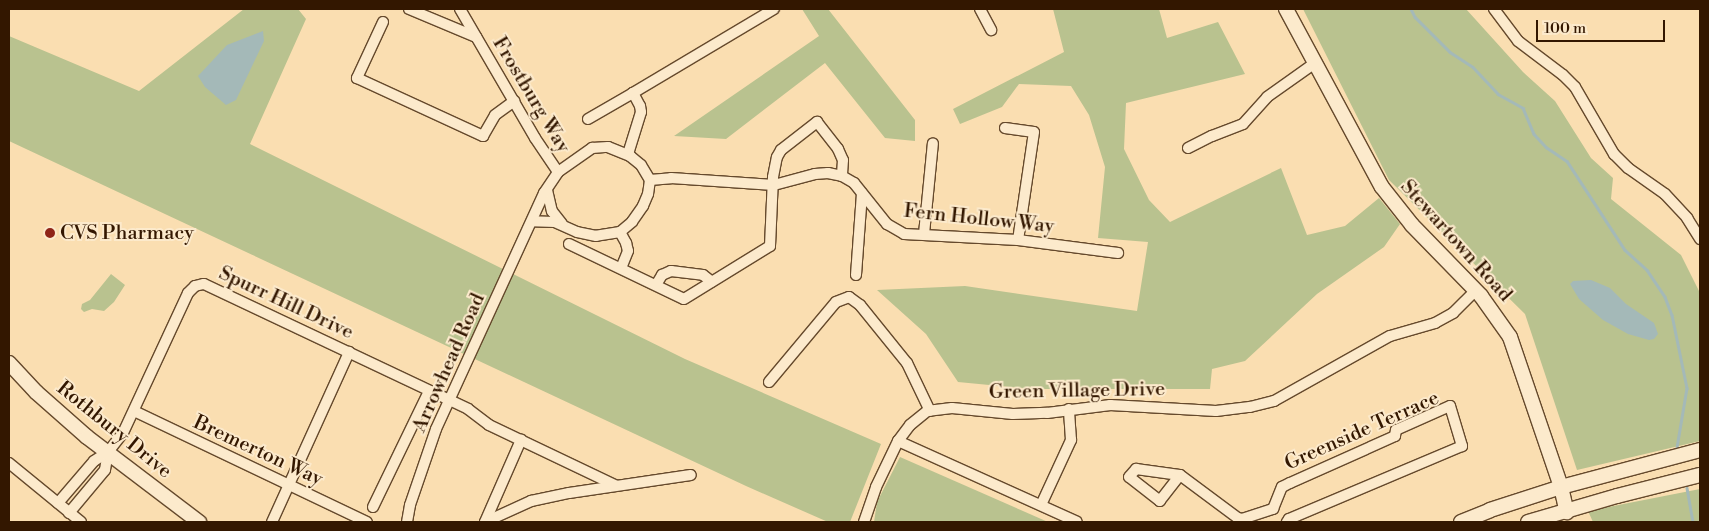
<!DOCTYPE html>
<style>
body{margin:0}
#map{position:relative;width:1709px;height:531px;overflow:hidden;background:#fadeb1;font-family:"Libre Bodoni",serif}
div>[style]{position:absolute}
.green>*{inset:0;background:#b9c28f}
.water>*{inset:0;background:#a4b9b8}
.stream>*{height:2.5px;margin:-1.25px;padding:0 1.25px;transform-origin:1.25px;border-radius:1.25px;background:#a4b9b8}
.roads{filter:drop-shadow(1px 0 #65492c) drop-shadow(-1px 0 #65492c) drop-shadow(0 1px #65492c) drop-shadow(0 -1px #65492c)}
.street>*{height:10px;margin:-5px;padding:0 5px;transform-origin:5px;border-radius:5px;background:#fceacc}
.secondary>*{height:14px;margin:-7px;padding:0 7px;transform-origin:7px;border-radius:7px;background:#fceacc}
.dots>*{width:14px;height:14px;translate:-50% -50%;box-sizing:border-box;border:2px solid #fceacc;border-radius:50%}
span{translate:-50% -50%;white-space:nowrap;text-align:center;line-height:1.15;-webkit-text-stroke:4px #fceacc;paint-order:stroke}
.street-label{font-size:20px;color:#331700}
.poi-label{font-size:20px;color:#331700}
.left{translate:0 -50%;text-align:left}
.frame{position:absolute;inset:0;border:10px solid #331700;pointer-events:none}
.scale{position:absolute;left:1536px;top:20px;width:129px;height:22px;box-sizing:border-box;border:2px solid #331700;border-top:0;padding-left:6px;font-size:15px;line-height:18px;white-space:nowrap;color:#331700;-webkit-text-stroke:4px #fceacc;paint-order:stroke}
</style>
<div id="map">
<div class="green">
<i style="clip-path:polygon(244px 9px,298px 9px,306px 19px,250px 144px,685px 359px,881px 444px,850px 522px,828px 522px,746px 486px,9px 141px,9px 36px,139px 91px)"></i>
<i style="clip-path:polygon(802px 9px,828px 9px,915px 120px,915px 141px,885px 138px,825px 63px,726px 139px,674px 136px,819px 36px)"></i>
<i style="clip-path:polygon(1053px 9px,1159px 9px,1167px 38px,1218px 22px,1245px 74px,1126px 103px,1124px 149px,1149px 200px,1170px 222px,1281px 168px,1307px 235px,1345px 226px,1379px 198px,1400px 224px,1384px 247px,1317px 294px,1245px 361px,1212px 369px,1210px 389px,1031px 389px,958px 382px,926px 334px,877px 290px,965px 286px,1137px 311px,1148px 242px,1098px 238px,1105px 167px,1089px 115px,1071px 86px,1019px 84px,1002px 107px,960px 124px,953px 109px,1064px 52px)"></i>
<i style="clip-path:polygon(1303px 9px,1466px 9px,1523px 72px,1555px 101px,1591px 158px,1613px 178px,1611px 199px,1681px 255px,1700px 293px,1700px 441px,1577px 470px,1525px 314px,1389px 180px)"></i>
<i style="clip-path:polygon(111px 274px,125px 285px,114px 302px,104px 311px,92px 309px,84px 312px,81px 309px,82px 304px,90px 300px)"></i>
<i style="clip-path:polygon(900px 457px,1048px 522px,874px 522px,877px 502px)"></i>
<i style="clip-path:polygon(1700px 489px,1700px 522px,1593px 522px,1588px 511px)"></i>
</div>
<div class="water">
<i style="clip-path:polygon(263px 31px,264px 41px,236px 100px,226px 105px,205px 87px,198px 76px,227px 45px)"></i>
<i style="clip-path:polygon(1591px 280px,1610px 288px,1626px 304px,1654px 323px,1658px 334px,1654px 339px,1649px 340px,1628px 334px,1603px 320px,1579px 299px,1570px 284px,1573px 281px)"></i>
</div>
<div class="stream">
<i style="left:1411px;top:9px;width:9px;rotate:63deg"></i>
<i style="left:1415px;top:17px;width:49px;rotate:45deg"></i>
<i style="left:1450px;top:52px;width:27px;rotate:33deg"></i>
<i style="left:1473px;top:67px;width:37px;rotate:47deg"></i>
<i style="left:1498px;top:94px;width:29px;rotate:29deg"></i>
<i style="left:1523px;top:108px;width:28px;rotate:67deg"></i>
<i style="left:1534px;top:134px;width:18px;rotate:47deg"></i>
<i style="left:1546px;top:147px;width:25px;rotate:34deg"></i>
<i style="left:1567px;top:161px;width:106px;rotate:56.9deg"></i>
<i style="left:1625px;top:250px;width:30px;rotate:42deg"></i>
<i style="left:1647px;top:270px;width:32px;rotate:56deg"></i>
<i style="left:1665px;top:297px;width:19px;rotate:69deg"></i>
<i style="left:1672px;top:315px;width:75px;rotate:78.4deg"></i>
<i style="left:1687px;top:388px;width:61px;rotate:99.5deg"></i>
<i style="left:1687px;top:488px;width:35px;rotate:80deg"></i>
</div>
<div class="roads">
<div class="street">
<i style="left:409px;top:9px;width:73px;rotate:22.7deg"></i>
<i style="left:460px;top:9px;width:149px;rotate:59.8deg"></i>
<i style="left:535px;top:138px;width:41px;rotate:55.9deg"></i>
<i style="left:980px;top:9px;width:24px;rotate:62deg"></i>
<i style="left:1494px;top:9px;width:40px;rotate:53deg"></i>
<i style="left:1518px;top:41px;width:56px;rotate:37.1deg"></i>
<i style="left:1563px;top:75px;width:17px;rotate:45deg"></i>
<i style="left:1575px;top:87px;width:78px;rotate:59.8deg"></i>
<i style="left:1614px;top:154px;width:20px;rotate:45deg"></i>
<i style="left:1628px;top:168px;width:45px;rotate:35.1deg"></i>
<i style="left:1665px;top:194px;width:33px;rotate:47deg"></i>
<i style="left:1687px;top:218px;width:25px;rotate:58deg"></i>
<i style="left:383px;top:22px;width:62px;rotate:114.9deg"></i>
<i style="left:357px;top:78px;width:139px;rotate:24.7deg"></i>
<i style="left:483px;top:136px;width:24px;rotate:-60deg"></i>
<i style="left:495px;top:115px;width:24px;rotate:-36deg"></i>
<i style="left:588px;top:119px;width:52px;rotate:-30deg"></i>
<i style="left:1005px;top:128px;width:29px;rotate:8deg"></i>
<i style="left:1034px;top:132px;width:109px;rotate:98.4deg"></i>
<i style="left:1188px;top:148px;width:27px;rotate:-27deg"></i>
<i style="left:1212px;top:136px;width:33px;rotate:-21deg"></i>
<i style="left:1243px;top:124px;width:36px;rotate:-48deg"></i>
<i style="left:1267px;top:97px;width:59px;rotate:-35.3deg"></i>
<i style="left:628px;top:154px;width:44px;rotate:-72.8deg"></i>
<i style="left:641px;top:112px;width:6px;rotate:-99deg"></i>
<i style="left:640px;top:106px;width:15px;rotate:-118deg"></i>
<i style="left:633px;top:93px;width:164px;rotate:-30.8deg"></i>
<i style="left:650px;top:180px;width:21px;rotate:-5deg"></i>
<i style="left:671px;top:178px;width:103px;rotate:3.9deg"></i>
<i style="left:774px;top:185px;width:42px;rotate:-15deg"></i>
<i style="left:815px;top:174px;width:13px;rotate:-4deg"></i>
<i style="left:828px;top:173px;width:14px;rotate:12deg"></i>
<i style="left:842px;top:176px;width:14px;rotate:30deg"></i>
<i style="left:854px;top:183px;width:53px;rotate:51.2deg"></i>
<i style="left:887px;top:224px;width:20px;rotate:30deg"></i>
<i style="left:904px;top:234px;width:114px;rotate:3deg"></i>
<i style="left:1018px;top:240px;width:101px;rotate:7.4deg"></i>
<i style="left:547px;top:190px;width:22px;rotate:77deg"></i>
<i style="left:552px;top:211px;width:16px;rotate:52deg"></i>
<i style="left:620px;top:232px;width:13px;rotate:61deg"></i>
<i style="left:626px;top:243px;width:8px;rotate:76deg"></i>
<i style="left:628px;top:251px;width:18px;rotate:112deg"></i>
<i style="left:924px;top:234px;width:91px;rotate:-84.4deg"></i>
<i style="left:569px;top:244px;width:127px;rotate:25.6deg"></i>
<i style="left:684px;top:299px;width:101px;rotate:-31.6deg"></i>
<i style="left:770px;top:246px;width:69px;rotate:-87.5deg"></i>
<i style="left:773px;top:177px;width:20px;rotate:-79deg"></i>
<i style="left:777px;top:157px;width:8px;rotate:-60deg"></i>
<i style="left:781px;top:150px;width:46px;rotate:-37.9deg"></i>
<i style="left:817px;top:122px;width:34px;rotate:52deg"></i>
<i style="left:838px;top:149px;width:12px;rotate:66deg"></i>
<i style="left:843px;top:160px;width:16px;rotate:94deg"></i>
<i style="left:856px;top:275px;width:82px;rotate:-85.8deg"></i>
<i style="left:656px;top:285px;width:12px;rotate:-59deg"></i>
<i style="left:662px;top:275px;width:10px;rotate:-24deg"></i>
<i style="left:671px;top:271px;width:32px;rotate:7deg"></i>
<i style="left:703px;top:275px;width:11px;rotate:38deg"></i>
<i style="left:769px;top:382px;width:104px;rotate:-50.1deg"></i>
<i style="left:836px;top:302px;width:14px;rotate:-21deg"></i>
<i style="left:849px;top:297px;width:14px;rotate:36deg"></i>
<i style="left:860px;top:305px;width:75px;rotate:51deg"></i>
<i style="left:907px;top:363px;width:53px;rotate:64.4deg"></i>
<i style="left:134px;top:411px;width:258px;rotate:25.5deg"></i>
<i style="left:898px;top:441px;width:196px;rotate:24.3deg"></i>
<i style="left:9px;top:463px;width:93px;rotate:39.3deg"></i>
<i style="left:1180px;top:475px;width:33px;rotate:128deg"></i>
<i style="left:1160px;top:501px;width:39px;rotate:-142deg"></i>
<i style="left:1129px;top:477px;width:11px;rotate:-49deg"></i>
<i style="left:1136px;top:469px;width:44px;rotate:7.8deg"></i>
<i style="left:1180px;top:475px;width:72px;rotate:36.6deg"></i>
<i style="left:1238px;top:518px;width:4px;rotate:14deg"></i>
<i style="left:1242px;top:519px;width:33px;rotate:-18deg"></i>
<i style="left:1273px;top:509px;width:24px;rotate:-68deg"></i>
<i style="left:1282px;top:487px;width:9px;rotate:-27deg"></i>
<i style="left:1290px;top:483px;width:115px;rotate:-24.1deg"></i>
<i style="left:1395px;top:436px;width:6px;rotate:-81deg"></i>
<i style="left:1396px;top:430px;width:59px;rotate:-24deg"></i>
<i style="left:1450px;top:406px;width:42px;rotate:73.3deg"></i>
<i style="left:1462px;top:446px;width:188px;rotate:157.1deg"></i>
<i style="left:1289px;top:519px;width:4px;rotate:124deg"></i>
<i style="left:58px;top:503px;width:55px;rotate:-49.4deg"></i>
<i style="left:94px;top:461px;width:17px;rotate:-33deg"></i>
<i style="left:108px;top:452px;width:24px;rotate:-52deg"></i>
<i style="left:123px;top:433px;width:154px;rotate:-65.1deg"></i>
<i style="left:188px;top:293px;width:10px;rotate:-45deg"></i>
<i style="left:195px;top:286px;width:9px;rotate:-13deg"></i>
<i style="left:204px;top:284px;width:292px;rotate:25.3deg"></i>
<i style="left:468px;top:409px;width:26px;rotate:37deg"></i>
<i style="left:489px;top:425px;width:140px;rotate:25.5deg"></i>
<i style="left:1041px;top:505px;width:72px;rotate:-65.2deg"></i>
<i style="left:1071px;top:440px;width:31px;rotate:-94deg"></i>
<i style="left:373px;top:507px;width:129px;rotate:-64.2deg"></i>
<i style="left:69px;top:513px;width:56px;rotate:-50.1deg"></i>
<i style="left:105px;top:470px;width:18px;rotate:-81deg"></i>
<i style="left:272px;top:522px;width:187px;rotate:-65.6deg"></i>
<i style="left:407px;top:522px;width:17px;rotate:-80deg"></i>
<i style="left:410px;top:505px;width:80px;rotate:-71.1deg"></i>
<i style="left:436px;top:429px;width:260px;rotate:-65.4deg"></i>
<i style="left:544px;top:193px;width:25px;rotate:-56deg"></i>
<i style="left:558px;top:172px;width:42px;rotate:-35.2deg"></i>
<i style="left:592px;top:148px;width:16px;rotate:-4deg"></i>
<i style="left:608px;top:147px;width:24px;rotate:22deg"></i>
<i style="left:630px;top:156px;width:14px;rotate:39deg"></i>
<i style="left:641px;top:165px;width:17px;rotate:59deg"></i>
<i style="left:650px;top:180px;width:14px;rotate:98deg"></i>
<i style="left:648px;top:194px;width:13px;rotate:113deg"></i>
<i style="left:643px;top:206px;width:19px;rotate:125deg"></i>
<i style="left:632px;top:222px;width:16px;rotate:140deg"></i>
<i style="left:620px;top:232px;width:24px;rotate:171deg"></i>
<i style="left:596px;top:236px;width:19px;rotate:-168deg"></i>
<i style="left:577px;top:232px;width:24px;rotate:-156deg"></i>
<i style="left:555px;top:222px;width:23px;rotate:-178deg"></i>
<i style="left:485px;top:522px;width:51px;rotate:-24.5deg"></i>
<i style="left:531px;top:501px;width:39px;rotate:-12deg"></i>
<i style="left:569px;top:493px;width:123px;rotate:-8.4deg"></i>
<i style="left:485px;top:522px;width:90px;rotate:-66.3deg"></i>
<i style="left:864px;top:522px;width:37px;rotate:-71deg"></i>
<i style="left:876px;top:487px;width:51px;rotate:-64.4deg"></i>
<i style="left:898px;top:441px;width:20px;rotate:-53deg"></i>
<i style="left:910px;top:425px;width:22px;rotate:-39deg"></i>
<i style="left:927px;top:411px;width:25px;rotate:-7deg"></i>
<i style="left:952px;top:408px;width:61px;rotate:5.6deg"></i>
<i style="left:1013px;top:414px;width:34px;rotate:-2deg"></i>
<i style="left:1047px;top:413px;width:64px;rotate:-7.2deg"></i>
<i style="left:1110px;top:405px;width:106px;rotate:3.2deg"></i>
<i style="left:1216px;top:411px;width:34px;rotate:-7deg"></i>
<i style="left:1250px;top:407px;width:25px;rotate:-14deg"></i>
<i style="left:1274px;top:401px;width:133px;rotate:-29.3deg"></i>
<i style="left:1390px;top:336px;width:47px;rotate:-16.1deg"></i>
<i style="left:1435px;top:323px;width:21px;rotate:-29deg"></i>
<i style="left:1453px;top:313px;width:33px;rotate:-45deg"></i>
</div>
<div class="secondary">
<i style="left:1286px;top:9px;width:202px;rotate:61.7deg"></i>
<i style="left:1382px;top:187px;width:48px;rotate:51.7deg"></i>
<i style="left:1412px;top:225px;width:99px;rotate:45.8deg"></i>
<i style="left:1481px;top:296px;width:50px;rotate:54.7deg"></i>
<i style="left:1510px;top:337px;width:158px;rotate:71.2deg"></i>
<i style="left:1561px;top:487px;width:26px;rotate:77deg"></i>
<i style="left:9px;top:363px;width:40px;rotate:47deg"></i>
<i style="left:36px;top:392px;width:68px;rotate:41.4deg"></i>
<i style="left:87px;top:437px;width:141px;rotate:37.2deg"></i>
<i style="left:1461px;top:522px;width:31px;rotate:-22deg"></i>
<i style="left:1490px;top:510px;width:75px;rotate:-17.9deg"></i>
<i style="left:1561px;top:487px;width:144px;rotate:-14.9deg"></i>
<i style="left:1528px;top:522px;width:93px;rotate:-16.3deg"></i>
<i style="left:1617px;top:496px;width:86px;rotate:-14.2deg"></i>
</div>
</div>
<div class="dots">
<i style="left:50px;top:233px;background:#8f2418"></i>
</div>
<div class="street-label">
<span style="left:531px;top:95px;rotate:59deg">Frostburg Way</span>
<span style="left:979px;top:219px;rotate:6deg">Fern Hollow Way</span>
<span style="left:1456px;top:241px;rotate:48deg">Stewartown Road</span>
<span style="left:286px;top:303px;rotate:25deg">Spurr Hill Drive</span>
<span style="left:449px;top:363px;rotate:-66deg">Arrowhead Road</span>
<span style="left:1077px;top:391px;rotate:-1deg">Green Village Drive</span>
<span style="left:114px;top:430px;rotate:39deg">Rothbury Drive</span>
<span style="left:1362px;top:431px;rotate:-24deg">Greenside Terrace</span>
<span style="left:258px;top:451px;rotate:25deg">Bremerton Way</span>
</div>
<div class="poi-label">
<span class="left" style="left:60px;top:233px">CVS Pharmacy</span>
</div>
<div class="frame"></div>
<div class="scale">100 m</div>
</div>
